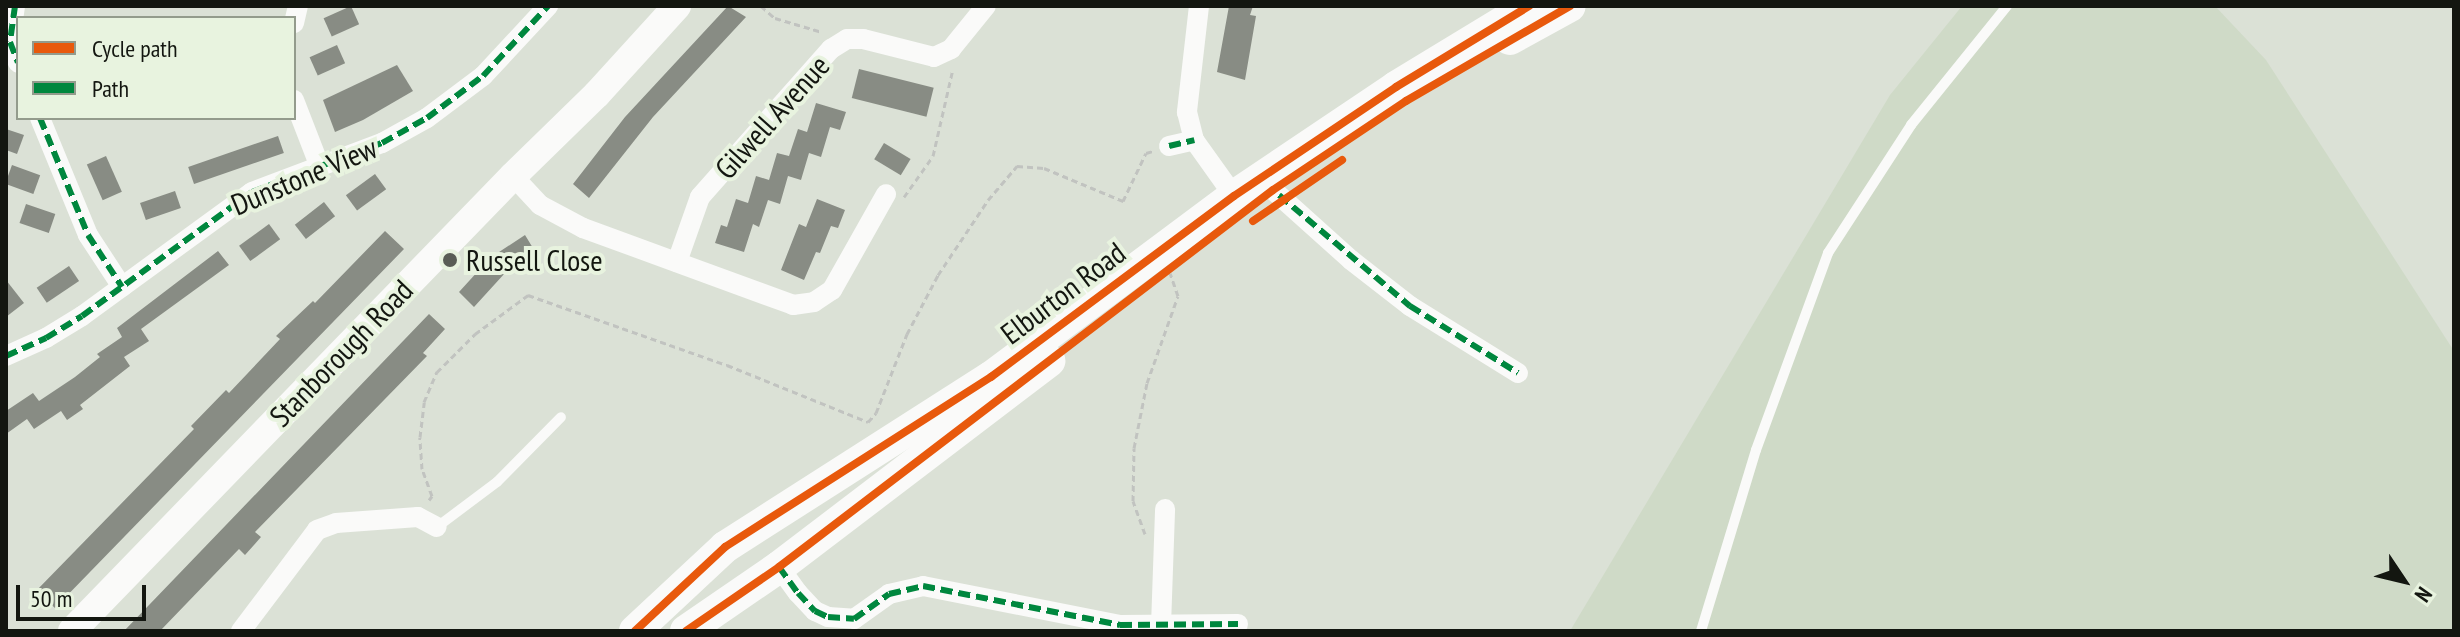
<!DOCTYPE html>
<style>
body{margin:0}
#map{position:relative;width:2460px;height:637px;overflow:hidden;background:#dbe1d6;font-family:"PT Sans Narrow",sans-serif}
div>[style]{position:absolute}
.built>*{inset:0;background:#cfdac7}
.building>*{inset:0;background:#888c84;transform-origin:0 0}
.path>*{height:3px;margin-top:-1.5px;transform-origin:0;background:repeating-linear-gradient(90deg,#c1c3c0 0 6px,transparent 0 10px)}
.lane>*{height:10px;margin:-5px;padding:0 5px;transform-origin:5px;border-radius:5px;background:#fafaf9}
.street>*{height:20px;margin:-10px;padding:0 10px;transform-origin:10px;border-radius:10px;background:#fafaf9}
.secondary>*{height:28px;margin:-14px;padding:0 14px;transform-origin:14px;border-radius:14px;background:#fafaf9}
.primary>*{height:32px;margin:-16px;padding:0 16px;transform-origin:16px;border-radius:16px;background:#fafaf9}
.quiet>*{height:6px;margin-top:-3px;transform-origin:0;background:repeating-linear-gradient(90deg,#00873e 0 12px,transparent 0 18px)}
.cycleway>*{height:8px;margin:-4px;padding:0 4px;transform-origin:4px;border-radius:4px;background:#e8590c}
.dots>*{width:22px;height:22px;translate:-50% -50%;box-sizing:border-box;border:4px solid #e8f3df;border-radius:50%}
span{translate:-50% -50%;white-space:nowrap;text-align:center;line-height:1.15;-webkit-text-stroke:8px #e8f3df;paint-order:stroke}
.street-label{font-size:30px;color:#131610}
.poi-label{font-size:30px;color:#131610}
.left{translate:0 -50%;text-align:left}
.frame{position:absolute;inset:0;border:8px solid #131610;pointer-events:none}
.legend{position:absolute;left:16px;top:16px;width:280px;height:104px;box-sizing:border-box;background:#e8f3df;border:2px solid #939b8c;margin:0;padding:10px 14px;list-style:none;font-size:24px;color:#131610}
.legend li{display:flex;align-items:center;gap:16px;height:40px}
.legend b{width:40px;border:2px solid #939b8c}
.north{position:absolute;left:2364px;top:541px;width:80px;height:80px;-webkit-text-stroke:6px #e8f3df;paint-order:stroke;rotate:125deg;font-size:22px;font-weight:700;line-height:32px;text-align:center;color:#131610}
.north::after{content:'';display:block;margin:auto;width:28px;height:36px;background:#131610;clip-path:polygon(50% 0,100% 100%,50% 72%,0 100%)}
.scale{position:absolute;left:16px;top:585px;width:130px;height:36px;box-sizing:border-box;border:4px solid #131610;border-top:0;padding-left:10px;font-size:24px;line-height:28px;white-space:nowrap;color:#131610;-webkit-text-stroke:6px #e8f3df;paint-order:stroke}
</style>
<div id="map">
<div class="built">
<i style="clip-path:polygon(1962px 6px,2215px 6px,2266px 60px,2454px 351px,2454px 631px,1570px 631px,1890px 95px)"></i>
</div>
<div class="building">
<i style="left:351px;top:6px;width:20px;height:30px;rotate:66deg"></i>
<i style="clip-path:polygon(728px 6px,746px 17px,653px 117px,589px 198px,573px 184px,625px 117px)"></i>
<i style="clip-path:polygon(1229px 6px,1253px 6px,1250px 15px,1256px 16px,1245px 80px,1217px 72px)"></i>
<i style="left:337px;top:45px;width:20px;height:30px;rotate:66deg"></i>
<i style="clip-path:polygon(397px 65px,413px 91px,363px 120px,335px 132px,323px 100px)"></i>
<i style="left:859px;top:69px;width:77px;height:30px;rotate:14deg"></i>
<i style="clip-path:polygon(816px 103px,846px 112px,840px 130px,830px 127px,821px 157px,809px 153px,801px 180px,788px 176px,780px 204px,768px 200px,759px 227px,753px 224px,744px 252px,715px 243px,721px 225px,727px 227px,736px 199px,748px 203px,756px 176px,769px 180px,777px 153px,789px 156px,798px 129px,807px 132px)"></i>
<i style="clip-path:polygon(6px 129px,24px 135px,17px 154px,6px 150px)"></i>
<i style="left:278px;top:136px;width:18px;height:95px;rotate:71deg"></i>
<i style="left:884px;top:143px;width:31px;height:19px;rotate:31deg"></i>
<i style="left:106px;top:156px;width:39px;height:21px;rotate:66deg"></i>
<i style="left:12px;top:165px;width:30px;height:20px;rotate:20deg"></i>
<i style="left:375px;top:174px;width:19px;height:36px;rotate:54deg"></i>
<i style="left:175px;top:191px;width:18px;height:37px;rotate:71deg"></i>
<i style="clip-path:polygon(817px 199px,845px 210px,838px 228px,831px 226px,820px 253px,816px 252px,804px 280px,781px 270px,799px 224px,806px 227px)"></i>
<i style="left:324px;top:202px;width:18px;height:37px;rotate:52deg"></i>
<i style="left:26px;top:204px;width:31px;height:20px;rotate:19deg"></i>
<i style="left:269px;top:224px;width:19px;height:37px;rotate:54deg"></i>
<i style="clip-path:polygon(385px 231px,404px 249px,55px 608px,36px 591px,194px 429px,191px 426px,226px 390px,229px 393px,280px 339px,276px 336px,313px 301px,315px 303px)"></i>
<i style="clip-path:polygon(525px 235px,536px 253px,505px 273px,474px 307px,459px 292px,490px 258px)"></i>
<i style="clip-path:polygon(218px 251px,229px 265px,141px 329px,149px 341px,124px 357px,130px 366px,80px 405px,83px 409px,67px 420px,61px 411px,34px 429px,27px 419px,6px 434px,6px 411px,33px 393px,39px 401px,75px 377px,100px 357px,97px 354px,122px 337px,117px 328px)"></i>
<i style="left:69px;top:266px;width:18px;height:39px;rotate:56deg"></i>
<i style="clip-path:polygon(6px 280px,24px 303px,6px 317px)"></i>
<i style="clip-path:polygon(429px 314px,445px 329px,423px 353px,427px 356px,255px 532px,261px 537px,245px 555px,239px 549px,160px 631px,124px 631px)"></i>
</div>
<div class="path">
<i style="left:761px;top:6px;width:18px;rotate:41deg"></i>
<i style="left:775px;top:18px;width:49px;rotate:16.6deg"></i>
<i style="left:904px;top:197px;width:50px;rotate:-54.7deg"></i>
<i style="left:933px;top:156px;width:89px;rotate:-77.1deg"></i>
<i style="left:429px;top:500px;width:5px;rotate:-53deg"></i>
<i style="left:432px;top:496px;width:29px;rotate:-110deg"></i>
<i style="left:422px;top:469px;width:32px;rotate:-94deg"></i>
<i style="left:420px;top:437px;width:35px;rotate:-83deg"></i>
<i style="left:424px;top:402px;width:33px;rotate:-67deg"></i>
<i style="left:437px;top:372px;width:54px;rotate:-45deg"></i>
<i style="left:475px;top:334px;width:66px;rotate:-36.3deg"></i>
<i style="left:528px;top:295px;width:211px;rotate:19.4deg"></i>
<i style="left:727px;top:365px;width:152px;rotate:22deg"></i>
<i style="left:868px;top:422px;width:12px;rotate:-48deg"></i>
<i style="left:876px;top:413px;width:85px;rotate:-68.6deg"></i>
<i style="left:907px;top:334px;width:67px;rotate:-62.3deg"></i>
<i style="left:938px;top:275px;width:90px;rotate:-56.3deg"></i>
<i style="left:988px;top:200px;width:45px;rotate:-49.5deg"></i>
<i style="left:1017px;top:166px;width:27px;rotate:4deg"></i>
<i style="left:1044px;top:168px;width:86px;rotate:22.7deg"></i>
<i style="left:1123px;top:201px;width:53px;rotate:-64.4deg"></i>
<i style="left:1146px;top:153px;width:7px;rotate:-16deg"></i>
<i style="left:1145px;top:534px;width:35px;rotate:-110deg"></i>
<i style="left:1133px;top:501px;width:53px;rotate:-88.9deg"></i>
<i style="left:1134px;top:448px;width:66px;rotate:-78.7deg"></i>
<i style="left:1147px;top:383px;width:92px;rotate:-70.4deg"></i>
<i style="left:1178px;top:296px;width:24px;rotate:-109deg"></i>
</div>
<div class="lane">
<i style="left:437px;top:527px;width:75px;rotate:-36.9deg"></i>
<i style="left:497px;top:482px;width:91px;rotate:-45.4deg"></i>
<i style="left:1701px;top:631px;width:189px;rotate:-73.1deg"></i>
<i style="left:1756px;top:450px;width:210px;rotate:-69.9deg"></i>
<i style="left:1828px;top:253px;width:153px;rotate:-57deg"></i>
<i style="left:1911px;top:125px;width:153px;rotate:-51.1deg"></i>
</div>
<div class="street">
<i style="left:15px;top:6px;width:36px;rotate:98deg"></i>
<i style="left:10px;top:42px;width:22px;rotate:69deg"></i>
<i style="left:1199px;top:6px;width:107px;rotate:96.5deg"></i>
<i style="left:1187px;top:112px;width:29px;rotate:76deg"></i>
<i style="left:1194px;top:140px;width:69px;rotate:54.5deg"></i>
<i style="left:294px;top:23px;width:17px;rotate:-77deg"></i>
<i style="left:294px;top:100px;width:72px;rotate:68.8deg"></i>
<i style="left:40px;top:118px;width:126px;rotate:67.7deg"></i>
<i style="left:88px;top:235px;width:62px;rotate:56.8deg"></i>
<i style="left:1169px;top:146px;width:26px;rotate:-13deg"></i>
<i style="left:513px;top:176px;width:40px;rotate:47deg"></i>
<i style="left:540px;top:205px;width:49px;rotate:28.1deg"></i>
<i style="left:583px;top:228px;width:224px;rotate:20.1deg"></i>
<i style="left:793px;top:305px;width:21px;rotate:-8deg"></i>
<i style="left:814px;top:302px;width:22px;rotate:-34deg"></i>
<i style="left:832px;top:290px;width:110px;rotate:-60.6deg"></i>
<i style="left:1273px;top:190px;width:105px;rotate:41.9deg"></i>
<i style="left:1351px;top:260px;width:75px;rotate:37.9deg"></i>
<i style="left:1410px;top:306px;width:127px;rotate:31.8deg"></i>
<i style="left:677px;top:262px;width:69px;rotate:-70.5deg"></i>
<i style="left:700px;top:197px;width:198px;rotate:-48.5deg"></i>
<i style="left:831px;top:49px;width:19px;rotate:-32deg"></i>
<i style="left:847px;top:39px;width:16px"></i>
<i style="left:863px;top:39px;width:73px;rotate:14.2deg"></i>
<i style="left:934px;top:57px;width:19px;rotate:-25deg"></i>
<i style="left:951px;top:49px;width:55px;rotate:-50.9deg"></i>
<i style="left:6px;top:356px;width:44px;rotate:-24.2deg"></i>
<i style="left:46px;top:338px;width:42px;rotate:-31.4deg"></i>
<i style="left:82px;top:316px;width:210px;rotate:-36.1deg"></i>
<i style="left:252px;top:192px;width:139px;rotate:-20.7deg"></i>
<i style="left:382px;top:143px;width:51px;rotate:-29.1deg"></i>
<i style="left:427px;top:118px;width:70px;rotate:-36.9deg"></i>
<i style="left:483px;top:76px;width:96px;rotate:-47.1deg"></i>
<i style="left:779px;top:567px;width:32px;rotate:54deg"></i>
<i style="left:798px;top:593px;width:25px;rotate:47deg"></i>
<i style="left:815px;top:611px;width:14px;rotate:25deg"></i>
<i style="left:828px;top:617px;width:26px;rotate:4deg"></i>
<i style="left:854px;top:619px;width:43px;rotate:-35.5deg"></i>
<i style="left:889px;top:594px;width:35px;rotate:-13deg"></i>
<i style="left:923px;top:586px;width:201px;rotate:11.2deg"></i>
<i style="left:1120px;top:625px;width:118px;rotate:-0.5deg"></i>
<i style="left:1161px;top:626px;width:117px;rotate:-88deg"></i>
<i style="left:241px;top:631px;width:126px;rotate:-53deg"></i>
<i style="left:317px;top:530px;width:20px;rotate:-20deg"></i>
<i style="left:336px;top:523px;width:82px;rotate:-4.2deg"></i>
<i style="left:418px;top:517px;width:21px;rotate:28deg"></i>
</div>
<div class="secondary">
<i style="left:72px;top:631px;width:634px;rotate:-45.9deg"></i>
<i style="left:513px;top:176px;width:117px;rotate:-44.3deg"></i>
<i style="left:597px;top:94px;width:119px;rotate:-47.7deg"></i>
</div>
<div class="primary">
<i style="left:1510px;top:39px;width:68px;rotate:-28.8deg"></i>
<i style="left:635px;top:631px;width:123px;rotate:-43deg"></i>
<i style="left:725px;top:547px;width:316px;rotate:-32.6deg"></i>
<i style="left:991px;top:377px;width:303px;rotate:-36.7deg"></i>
<i style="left:1234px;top:196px;width:195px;rotate:-33.9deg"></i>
<i style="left:1396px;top:87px;width:156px;rotate:-31.3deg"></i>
<i style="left:686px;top:631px;width:113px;rotate:-34.5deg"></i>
<i style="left:779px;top:567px;width:340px;rotate:-37.3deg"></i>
</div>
<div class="quiet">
<i style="left:15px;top:6px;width:36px;rotate:98deg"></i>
<i style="left:10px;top:42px;width:22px;rotate:69deg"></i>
<i style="left:40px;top:118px;width:126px;rotate:67.7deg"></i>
<i style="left:88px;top:235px;width:62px;rotate:56.8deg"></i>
<i style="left:1169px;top:146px;width:26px;rotate:-13deg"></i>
<i style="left:1279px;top:195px;width:172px;rotate:40.3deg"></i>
<i style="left:1410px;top:306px;width:127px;rotate:31.8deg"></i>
<i style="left:6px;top:356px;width:44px;rotate:-24.2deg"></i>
<i style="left:46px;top:338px;width:42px;rotate:-31.4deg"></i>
<i style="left:82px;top:316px;width:210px;rotate:-36.1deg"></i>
<i style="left:252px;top:192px;width:139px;rotate:-20.7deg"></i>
<i style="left:382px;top:143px;width:51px;rotate:-29.1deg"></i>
<i style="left:427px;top:118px;width:70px;rotate:-36.9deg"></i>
<i style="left:483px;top:76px;width:96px;rotate:-47.1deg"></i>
<i style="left:779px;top:567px;width:32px;rotate:54deg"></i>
<i style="left:798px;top:593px;width:25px;rotate:47deg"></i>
<i style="left:815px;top:611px;width:14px;rotate:25deg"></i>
<i style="left:828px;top:617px;width:26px;rotate:4deg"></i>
<i style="left:854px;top:619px;width:43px;rotate:-35.5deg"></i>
<i style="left:889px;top:594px;width:35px;rotate:-13deg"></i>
<i style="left:923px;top:586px;width:201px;rotate:11.2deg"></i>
<i style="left:1120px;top:625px;width:118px;rotate:-0.5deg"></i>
</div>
<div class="cycleway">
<i style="left:1253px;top:221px;width:108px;rotate:-34.4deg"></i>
<i style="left:635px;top:631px;width:123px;rotate:-43deg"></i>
<i style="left:725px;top:547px;width:316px;rotate:-32.6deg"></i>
<i style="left:991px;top:377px;width:303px;rotate:-36.7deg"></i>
<i style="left:1234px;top:196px;width:195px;rotate:-33.9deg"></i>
<i style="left:1396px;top:87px;width:156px;rotate:-31.3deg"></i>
<i style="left:686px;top:631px;width:113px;rotate:-34.5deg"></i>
<i style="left:779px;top:567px;width:621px;rotate:-37.35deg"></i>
<i style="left:1273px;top:190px;width:160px;rotate:-33.8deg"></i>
<i style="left:1406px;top:101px;width:190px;rotate:-30.1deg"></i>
</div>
<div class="dots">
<i style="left:450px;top:260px;background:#595d55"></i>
</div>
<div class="street-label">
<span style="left:772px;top:117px;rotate:-48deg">Gilwell Avenue</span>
<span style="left:304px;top:176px;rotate:-23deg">Dunstone View</span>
<span style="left:1063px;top:293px;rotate:-37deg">Elburton Road</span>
<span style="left:341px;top:353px;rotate:-46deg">Stanborough Road</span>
</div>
<div class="poi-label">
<span class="left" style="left:466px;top:260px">Russell Close</span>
</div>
<div class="frame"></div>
<ul class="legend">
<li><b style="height:10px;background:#e8590c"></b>Cycle path</li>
<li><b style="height:10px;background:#00873e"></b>Path</li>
</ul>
<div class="north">N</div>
<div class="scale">50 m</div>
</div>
